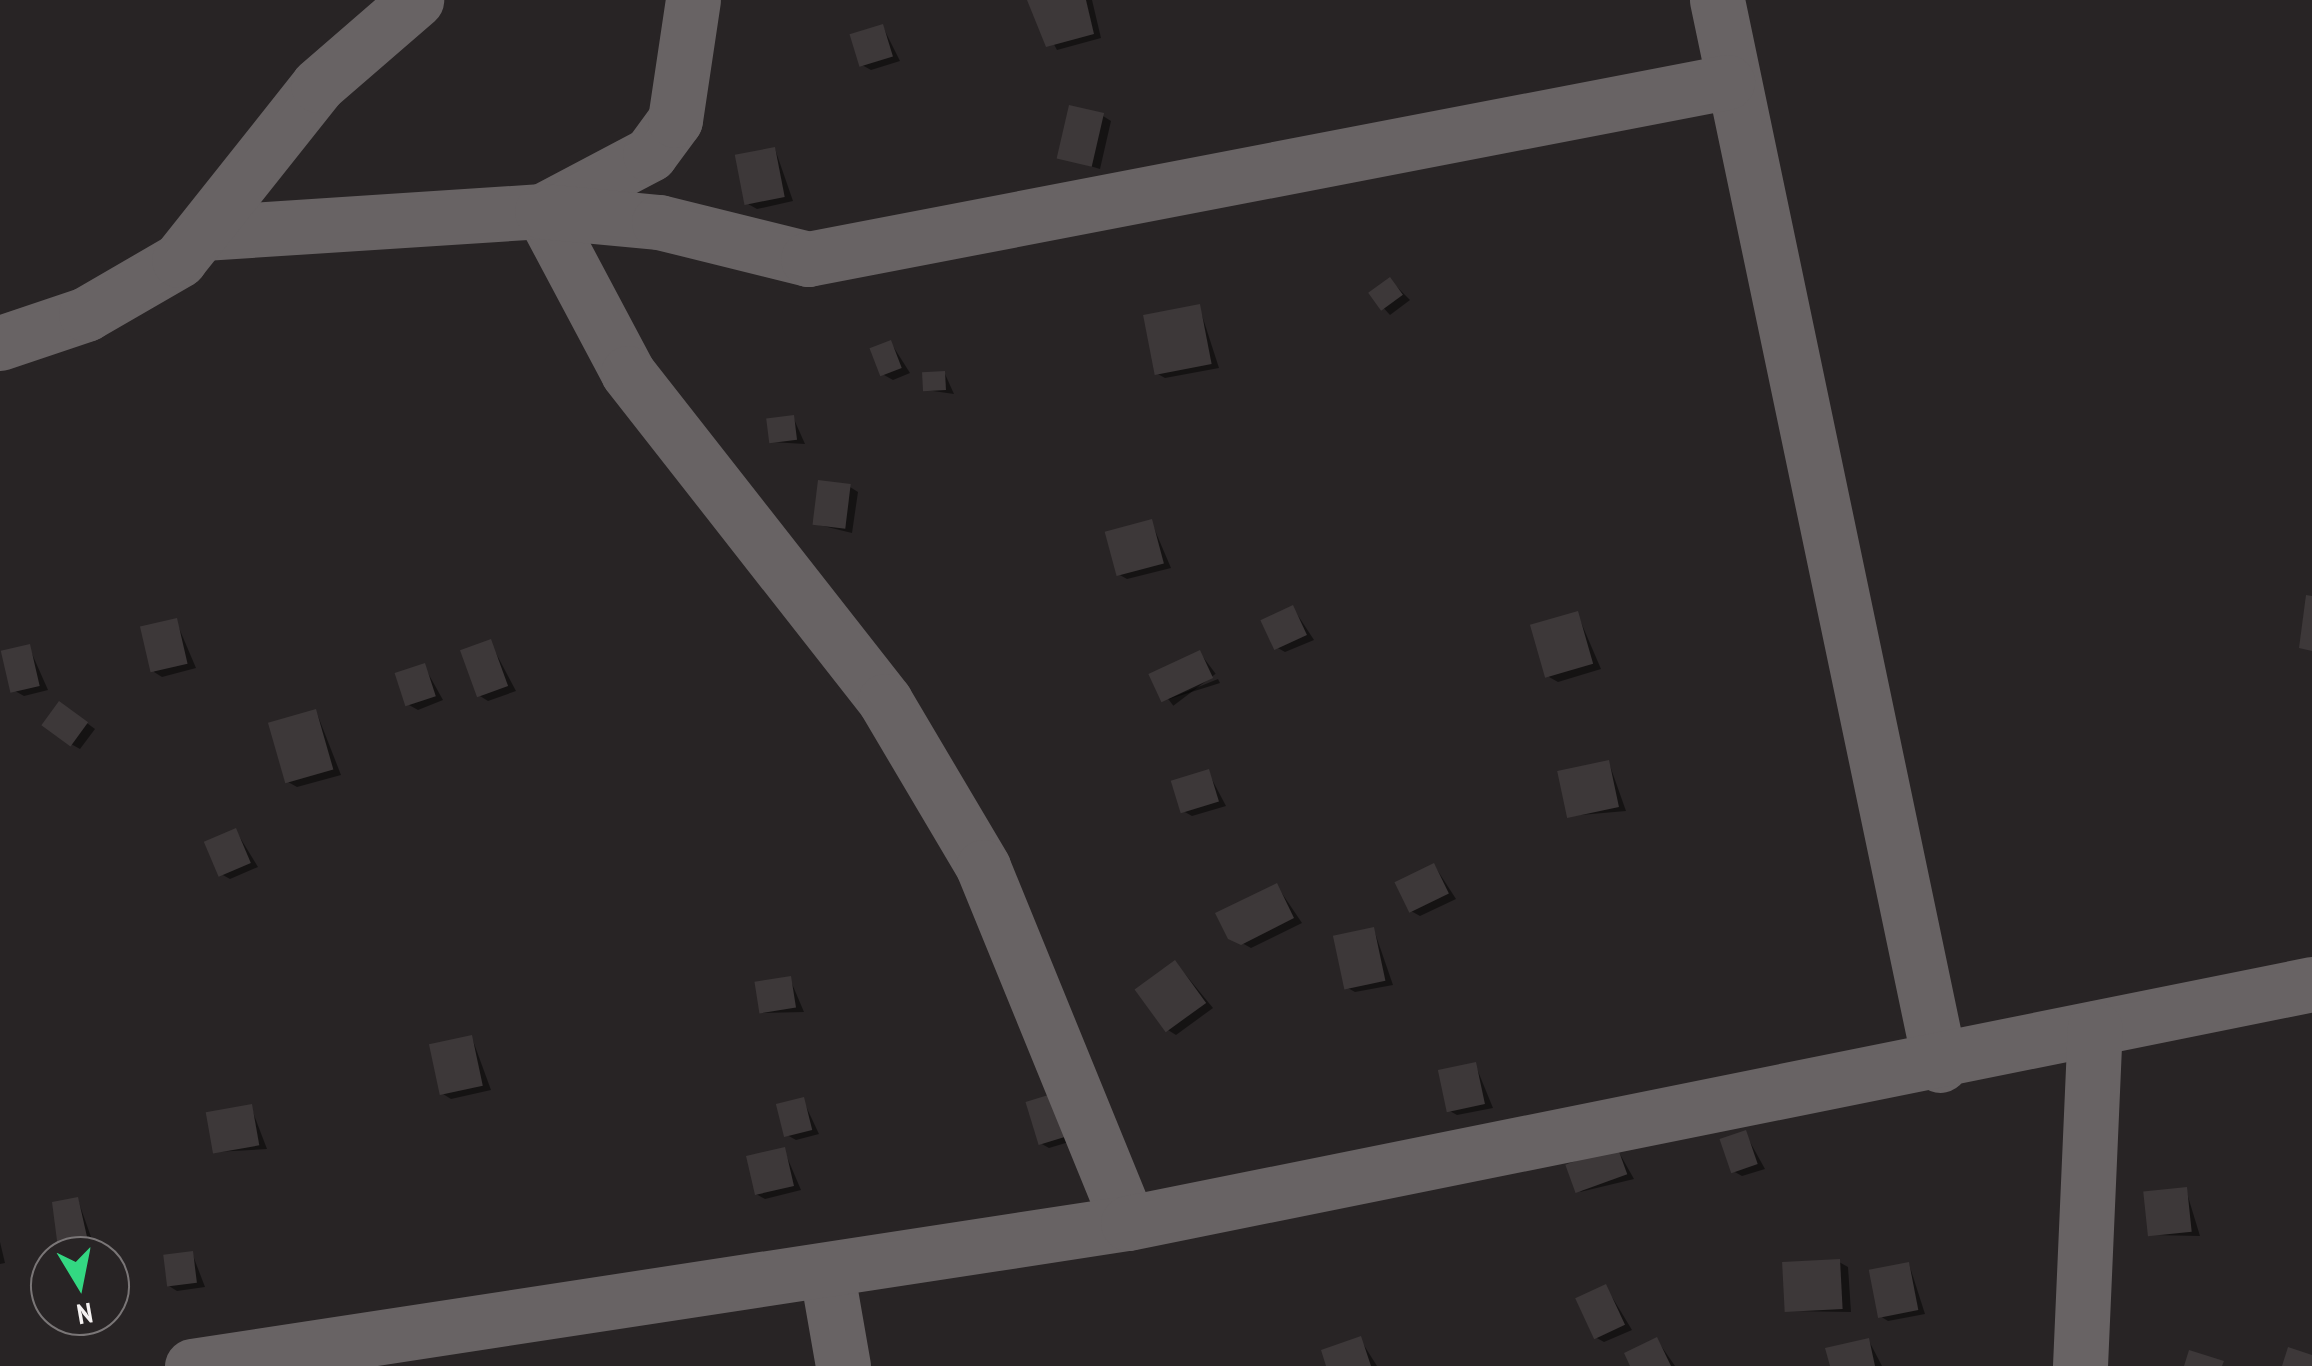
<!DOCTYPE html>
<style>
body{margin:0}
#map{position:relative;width:2312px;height:1366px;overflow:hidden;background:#282425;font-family:"PT Sans Narrow",sans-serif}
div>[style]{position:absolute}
.shadow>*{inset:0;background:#0007;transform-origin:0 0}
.building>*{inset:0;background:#3d3839;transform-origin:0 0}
.street>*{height:55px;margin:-27.5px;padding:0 27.5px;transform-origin:27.5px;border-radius:27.5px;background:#686364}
span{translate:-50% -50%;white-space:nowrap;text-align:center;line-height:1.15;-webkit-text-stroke:8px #282425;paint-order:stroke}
.north{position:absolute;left:30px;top:1236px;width:100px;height:100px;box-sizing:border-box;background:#282425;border:2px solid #7a7677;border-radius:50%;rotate:170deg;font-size:28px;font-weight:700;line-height:40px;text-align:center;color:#f5f2f2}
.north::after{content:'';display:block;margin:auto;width:35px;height:45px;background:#33d882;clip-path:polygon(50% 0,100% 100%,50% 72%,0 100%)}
</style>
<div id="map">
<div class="shadow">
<i style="clip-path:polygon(1030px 0,1092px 0,1101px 38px,1057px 50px)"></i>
<i style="clip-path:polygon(883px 27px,900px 61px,871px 70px,862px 65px)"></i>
<i style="clip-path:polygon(1103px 116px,1111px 121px,1100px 169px,1060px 157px)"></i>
<i style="clip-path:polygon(775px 149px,793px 201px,757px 209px,748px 204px)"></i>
<i style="clip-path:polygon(1390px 280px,1410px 300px,1390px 315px,1370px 293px)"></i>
<i style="clip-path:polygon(1199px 306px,1219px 368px,1165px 378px,1156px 373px)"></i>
<i style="clip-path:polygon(891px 343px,910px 373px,893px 380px,884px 375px)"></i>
<i style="clip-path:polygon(945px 374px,954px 394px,926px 390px)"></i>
<i style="clip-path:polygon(793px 417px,805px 444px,771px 442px)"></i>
<i style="clip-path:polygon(850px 487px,858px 492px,852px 533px,815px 524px)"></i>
<i style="clip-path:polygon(1151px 521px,1171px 568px,1127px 579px,1118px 574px)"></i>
<i style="clip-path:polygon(1293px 608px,1314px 640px,1285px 652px,1276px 647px)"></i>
<i style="clip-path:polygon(1577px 613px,1601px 669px,1558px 682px,1549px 677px)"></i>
<i style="clip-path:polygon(176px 621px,196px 668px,162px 677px,154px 672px)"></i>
<i style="clip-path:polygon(490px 642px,516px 691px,488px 701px,480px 696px)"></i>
<i style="clip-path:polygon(29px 647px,48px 690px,24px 696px,15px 691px)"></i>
<i style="left:1200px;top:653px;width:26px;height:53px;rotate:53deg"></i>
<i style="clip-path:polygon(424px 666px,443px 700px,418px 710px,409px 705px)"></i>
<i style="clip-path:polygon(1218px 679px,1220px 683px,1166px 700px)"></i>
<i style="clip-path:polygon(68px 709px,95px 729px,80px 749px,71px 744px)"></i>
<i style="clip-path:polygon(316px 711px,341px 775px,297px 787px,288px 782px)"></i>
<i style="clip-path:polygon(1609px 763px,1626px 811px,1569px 816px)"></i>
<i style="clip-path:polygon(1208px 772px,1226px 806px,1192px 816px,1183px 811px)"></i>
<i style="clip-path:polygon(236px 831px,258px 867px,230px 879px,221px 874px)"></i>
<i style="clip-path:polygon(1434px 865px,1456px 899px,1420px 916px,1411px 911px)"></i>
<i style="clip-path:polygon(1277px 886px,1302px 923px,1251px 948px,1242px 943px)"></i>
<i style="clip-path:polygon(1374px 930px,1393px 985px,1355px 992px,1346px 987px)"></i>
<i style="clip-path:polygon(1176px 963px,1213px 1008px,1176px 1035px,1168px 1030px)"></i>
<i style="clip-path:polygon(790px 979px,804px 1012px,762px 1013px)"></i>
<i style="clip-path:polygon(472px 1038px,491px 1090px,451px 1099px,443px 1094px)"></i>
<i style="clip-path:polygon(1475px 1064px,1493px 1108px,1457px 1115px,1448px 1110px)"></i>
<i style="clip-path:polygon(1067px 1099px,1079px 1139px,1049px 1148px,1040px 1143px)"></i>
<i style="clip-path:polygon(803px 1100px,819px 1134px,796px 1140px,787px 1135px)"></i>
<i style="clip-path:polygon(251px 1107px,267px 1149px,215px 1152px)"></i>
<i style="clip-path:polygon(1745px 1133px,1765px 1169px,1742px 1176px,1733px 1171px)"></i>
<i style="clip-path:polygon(1617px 1149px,1634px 1179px,1580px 1192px)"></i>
<i style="clip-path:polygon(784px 1150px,801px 1190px,765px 1199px,756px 1194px)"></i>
<i style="clip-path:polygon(2186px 1190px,2200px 1236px,2151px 1235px)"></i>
<i style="clip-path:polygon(78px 1200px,97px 1254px,64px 1256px,61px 1255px)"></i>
<i style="clip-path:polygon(0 1242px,5px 1263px,0 1264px)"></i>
<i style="clip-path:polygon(192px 1253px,205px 1287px,177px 1291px,169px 1286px)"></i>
<i style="clip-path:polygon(1839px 1262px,1848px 1267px,1851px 1312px,1788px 1311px)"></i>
<i style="clip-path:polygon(1909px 1264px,1925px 1314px,1888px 1321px,1880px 1316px)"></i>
<i style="clip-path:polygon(1606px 1287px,1632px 1330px,1604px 1342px,1595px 1337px)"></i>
<i style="clip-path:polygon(1360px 1339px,1377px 1366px,1329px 1366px)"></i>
<i style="clip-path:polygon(1657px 1340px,1675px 1366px,1633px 1366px)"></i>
<i style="clip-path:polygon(1869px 1341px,1882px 1366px,1832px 1366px)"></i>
</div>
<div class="building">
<i style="clip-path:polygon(1027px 0,1086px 0,1094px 34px,1046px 47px)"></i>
<i style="left:883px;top:24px;width:34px;height:35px;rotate:73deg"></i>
<i style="left:1069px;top:105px;width:36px;height:55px;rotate:13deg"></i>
<i style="left:775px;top:147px;width:51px;height:41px;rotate:79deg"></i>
<i style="left:1390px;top:277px;width:22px;height:27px;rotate:54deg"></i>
<i style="left:1200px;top:304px;width:61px;height:58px;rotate:79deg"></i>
<i style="left:891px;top:340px;width:30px;height:23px;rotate:69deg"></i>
<i style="left:945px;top:371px;width:19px;height:23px;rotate:87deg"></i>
<i style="left:794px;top:415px;width:25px;height:28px;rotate:83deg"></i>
<i style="left:818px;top:480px;width:33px;height:45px;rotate:7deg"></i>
<i style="left:1152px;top:519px;width:46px;height:49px;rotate:75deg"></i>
<i style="clip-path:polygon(2306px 595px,2312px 596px,2312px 651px,2299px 648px)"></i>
<i style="left:1293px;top:605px;width:33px;height:36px;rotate:65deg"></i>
<i style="left:1578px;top:611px;width:55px;height:50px;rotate:74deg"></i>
<i style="left:177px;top:618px;width:47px;height:38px;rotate:77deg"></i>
<i style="left:491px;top:639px;width:50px;height:33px;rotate:70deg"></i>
<i style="left:30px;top:644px;width:43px;height:30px;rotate:77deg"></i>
<i style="left:1200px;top:650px;width:31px;height:57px;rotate:65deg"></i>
<i style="left:425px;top:663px;width:35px;height:32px;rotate:72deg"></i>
<i style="left:59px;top:701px;width:36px;height:30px;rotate:36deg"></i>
<i style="left:316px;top:709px;width:63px;height:50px;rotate:74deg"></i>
<i style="left:1609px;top:760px;width:48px;height:53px;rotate:78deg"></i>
<i style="left:1209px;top:769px;width:34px;height:40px;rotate:73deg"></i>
<i style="left:236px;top:828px;width:38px;height:35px;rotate:67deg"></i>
<i style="left:1434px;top:863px;width:34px;height:44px;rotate:64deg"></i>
<i style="clip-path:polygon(1277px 883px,1294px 918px,1241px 945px,1228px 939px,1215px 913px)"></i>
<i style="left:1374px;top:927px;width:55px;height:42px;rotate:78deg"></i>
<i style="left:1175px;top:960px;width:53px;height:50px;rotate:54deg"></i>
<i style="left:791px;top:976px;width:32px;height:37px;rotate:81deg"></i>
<i style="left:472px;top:1035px;width:52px;height:44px;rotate:78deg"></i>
<i style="left:1476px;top:1062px;width:43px;height:39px;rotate:78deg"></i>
<i style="left:1058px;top:1092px;width:45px;height:34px;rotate:73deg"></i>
<i style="left:804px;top:1097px;width:34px;height:29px;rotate:76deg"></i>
<i style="left:252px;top:1104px;width:42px;height:47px;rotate:80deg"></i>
<i style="left:1746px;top:1130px;width:36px;height:28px;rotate:71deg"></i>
<i style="left:1617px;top:1146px;width:30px;height:55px;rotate:70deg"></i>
<i style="left:785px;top:1147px;width:40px;height:40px;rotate:77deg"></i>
<i style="left:2187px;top:1187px;width:45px;height:44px;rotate:84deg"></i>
<i style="clip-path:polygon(78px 1197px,90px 1250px,59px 1256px,52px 1202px)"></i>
<i style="left:193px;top:1251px;width:32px;height:30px;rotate:83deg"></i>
<i style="left:1840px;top:1259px;width:50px;height:58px;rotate:87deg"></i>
<i style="left:1909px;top:1262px;width:49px;height:41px;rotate:79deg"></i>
<i style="left:1606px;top:1284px;width:45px;height:34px;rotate:65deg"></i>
<i style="clip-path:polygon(1361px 1336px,1371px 1366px,1326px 1366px,1321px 1350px)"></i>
<i style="clip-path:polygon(1657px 1337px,1671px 1366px,1630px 1366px,1624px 1353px)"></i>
<i style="clip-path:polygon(1869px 1338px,1875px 1366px,1830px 1366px,1825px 1348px)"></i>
<i style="clip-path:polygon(2288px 1347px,2312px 1355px,2312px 1366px,2282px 1366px)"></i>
<i style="clip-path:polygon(2189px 1350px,2224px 1361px,2222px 1366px,2184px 1366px)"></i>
</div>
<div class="street">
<i style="left:1717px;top:0;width:1088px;rotate:78.17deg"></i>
<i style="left:542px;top:211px;width:183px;rotate:62deg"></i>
<i style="left:628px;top:373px;width:417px;rotate:51.9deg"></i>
<i style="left:885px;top:701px;width:193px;rotate:59.4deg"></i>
<i style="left:983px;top:867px;width:384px;rotate:67.8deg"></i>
<i style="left:542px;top:211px;width:122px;rotate:-27.8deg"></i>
<i style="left:650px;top:154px;width:42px;rotate:-53.7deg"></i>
<i style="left:675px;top:120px;width:121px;rotate:-81.5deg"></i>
<i style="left:203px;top:233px;width:340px;rotate:-3.7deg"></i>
<i style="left:542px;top:211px;width:118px;rotate:5.4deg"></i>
<i style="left:659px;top:222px;width:154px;rotate:13.9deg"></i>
<i style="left:808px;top:259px;width:936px;rotate:-10.9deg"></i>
<i style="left:0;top:343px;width:91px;rotate:-18.6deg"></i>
<i style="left:86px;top:314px;width:108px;rotate:-30.1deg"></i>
<i style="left:179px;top:260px;width:223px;rotate:-51.5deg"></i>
<i style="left:318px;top:85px;width:130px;rotate:-40.9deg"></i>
<i style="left:827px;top:1274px;width:93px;rotate:80.1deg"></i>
<i style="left:192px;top:1366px;width:947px;rotate:-8.69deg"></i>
<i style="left:1128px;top:1223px;width:1208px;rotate:-11.41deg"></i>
<i style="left:2080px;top:1366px;width:338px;rotate:-87.5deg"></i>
</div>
<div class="north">N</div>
</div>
